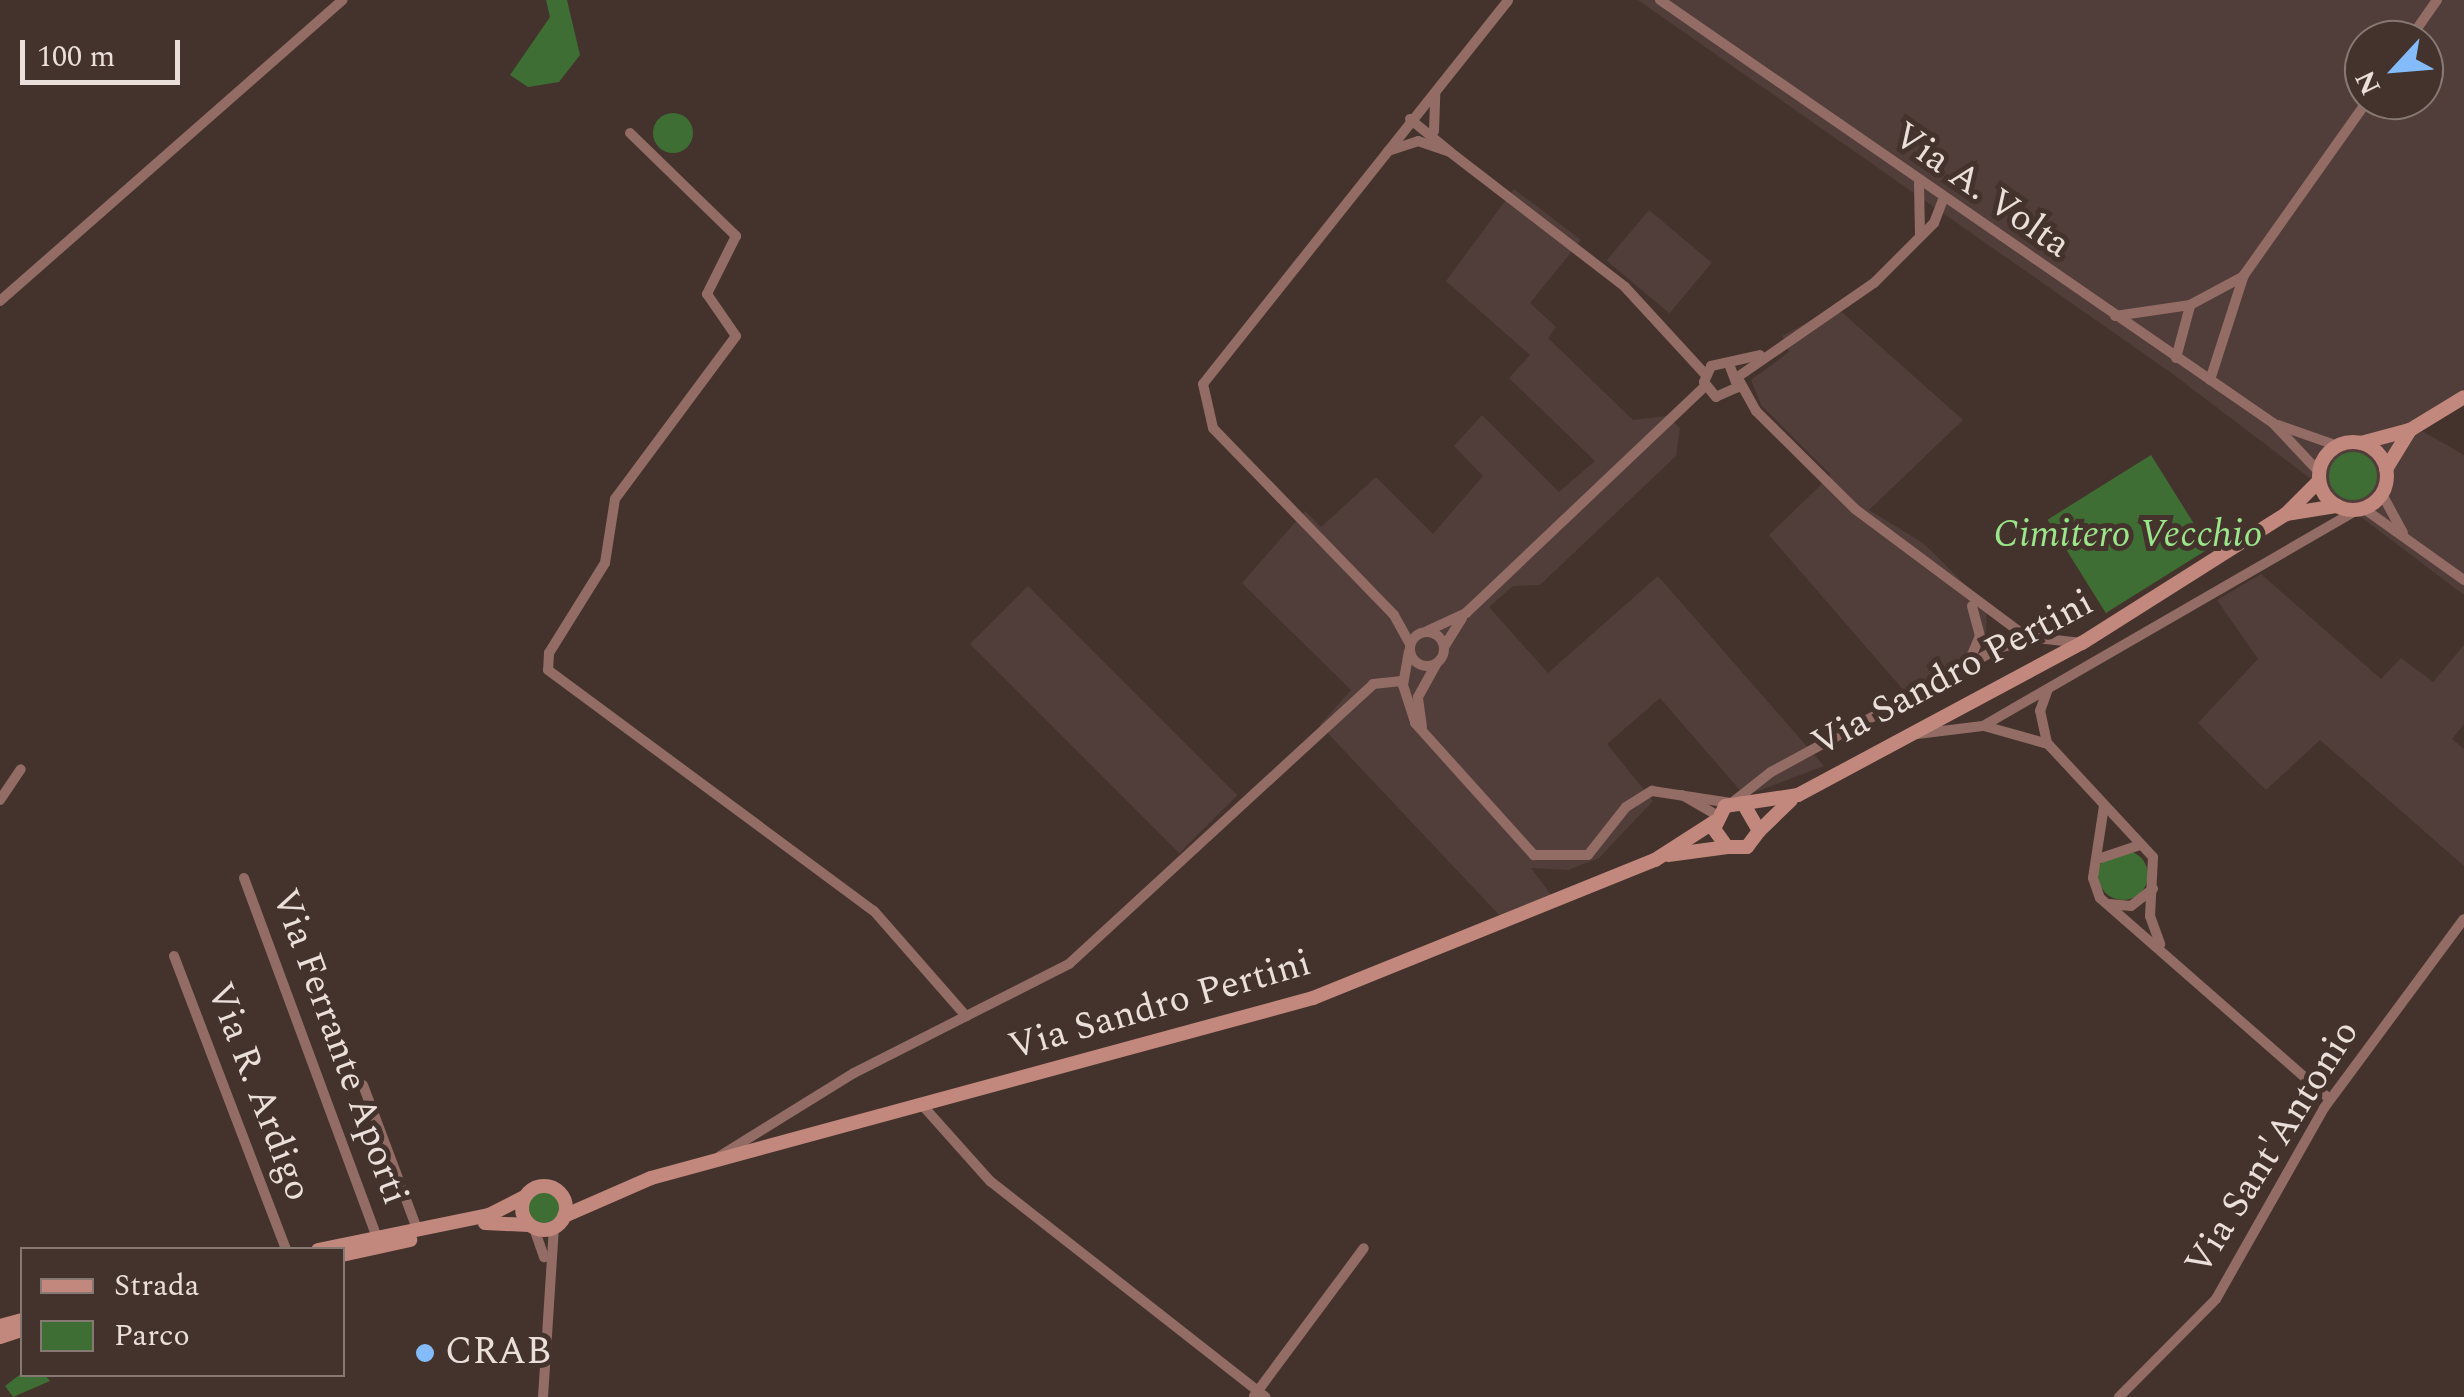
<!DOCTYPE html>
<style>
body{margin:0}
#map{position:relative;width:2464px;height:1397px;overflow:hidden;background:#44332c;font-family:Spectral,serif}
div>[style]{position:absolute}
.industrial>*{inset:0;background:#513d39;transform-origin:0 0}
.green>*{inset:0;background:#3e6e34;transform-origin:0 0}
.round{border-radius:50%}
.minor>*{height:10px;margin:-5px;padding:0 5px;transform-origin:5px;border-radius:5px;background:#926c65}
.minor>.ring{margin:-5px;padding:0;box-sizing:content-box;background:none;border:10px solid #926c65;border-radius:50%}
.secondary>*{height:14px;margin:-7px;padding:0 7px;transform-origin:7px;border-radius:7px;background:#c3887d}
.secondary>.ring{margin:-7px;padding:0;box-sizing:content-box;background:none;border:14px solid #c3887d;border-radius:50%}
.dots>*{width:28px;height:28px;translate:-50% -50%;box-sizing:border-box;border:5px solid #44332c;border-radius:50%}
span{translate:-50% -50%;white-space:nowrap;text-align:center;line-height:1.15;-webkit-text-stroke:10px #44332c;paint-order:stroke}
.street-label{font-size:38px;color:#eadfda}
.park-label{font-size:38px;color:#9be58b;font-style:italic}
.poi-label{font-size:38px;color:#eadfda}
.left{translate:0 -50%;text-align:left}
.legend{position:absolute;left:20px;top:1247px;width:325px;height:130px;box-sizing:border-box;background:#44332c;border:2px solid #867872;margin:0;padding:12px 18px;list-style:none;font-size:30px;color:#eadfda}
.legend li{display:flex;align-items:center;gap:20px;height:50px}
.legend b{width:50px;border:2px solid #867872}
.north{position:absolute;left:2344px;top:20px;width:100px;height:100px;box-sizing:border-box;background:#44332c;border:2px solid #867872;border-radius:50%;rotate:244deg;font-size:28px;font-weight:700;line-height:40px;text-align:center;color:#eadfda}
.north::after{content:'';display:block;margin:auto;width:35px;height:45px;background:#84bcfb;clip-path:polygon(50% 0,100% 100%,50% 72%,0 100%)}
.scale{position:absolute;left:20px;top:40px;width:160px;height:45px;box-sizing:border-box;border:5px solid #eadfda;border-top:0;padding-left:12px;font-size:30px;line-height:35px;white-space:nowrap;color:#eadfda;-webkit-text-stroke:8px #44332c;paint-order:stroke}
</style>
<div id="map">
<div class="industrial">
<i style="clip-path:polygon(evenodd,1638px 0,2464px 0,2464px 389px,2408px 423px,2464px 455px,2464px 595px,2170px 372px,1638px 0,2364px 40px,2424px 40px,2424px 100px,2364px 100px,2364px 40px)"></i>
<i style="clip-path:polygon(1514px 189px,1581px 240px,1530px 303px,1556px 327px,1548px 338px,1633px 420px,1667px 416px,1680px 428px,1676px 456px,1540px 585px,1513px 586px,1489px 607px,1548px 673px,1658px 576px,1824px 766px,1745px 796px,1660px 698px,1607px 744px,1653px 801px,1599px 858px,1568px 870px,1531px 868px,1552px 896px,1502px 918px,1320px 725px,1351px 690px,1242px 583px,1305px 511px,1321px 527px,1376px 477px,1433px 534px,1483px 476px,1454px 446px,1482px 415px,1559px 492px,1595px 461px,1509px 378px,1530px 355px,1446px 281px)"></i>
<i style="left:1649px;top:210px;width:82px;height:66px;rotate:40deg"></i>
<i style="clip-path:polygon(1836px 307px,1963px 420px,1869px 510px,1923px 543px,1987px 606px,1986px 632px,1962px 663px,1906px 693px,1769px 535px,1831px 475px,1761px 405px,1751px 380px,1789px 352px,1782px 336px)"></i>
<i style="clip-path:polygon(2261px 574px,2381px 679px,2401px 658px,2433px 682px,2464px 645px,2464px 724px,2452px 739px,2464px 749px,2464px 866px,2320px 740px,2266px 790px,2198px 723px,2258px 659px,2217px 600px)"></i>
<i style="left:1028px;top:586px;width:296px;height:82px;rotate:45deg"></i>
</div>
<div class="green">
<i style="clip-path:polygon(546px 0,567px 0,580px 55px,559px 82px,528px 87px,510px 75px,550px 17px)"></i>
<i class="round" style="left:653px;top:113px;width:40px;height:40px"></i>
<i class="round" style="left:2329px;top:452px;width:48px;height:48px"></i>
<i style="left:2151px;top:455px;width:110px;height:122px;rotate:58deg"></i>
<i class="round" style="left:2098px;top:850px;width:50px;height:50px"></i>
<i class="round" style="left:528px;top:1191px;width:32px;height:32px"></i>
<i style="clip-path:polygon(22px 1373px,45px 1375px,50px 1381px,13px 1397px,5px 1386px)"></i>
</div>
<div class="minor">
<i style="left:1660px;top:0;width:745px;rotate:34.61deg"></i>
<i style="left:2273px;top:423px;width:67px;rotate:46.8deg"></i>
<i style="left:2409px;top:40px;width:49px;rotate:-55deg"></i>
<i style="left:1410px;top:119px;width:50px;rotate:39.4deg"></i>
<i style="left:1434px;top:131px;width:38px;rotate:-88deg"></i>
<i style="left:630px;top:133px;width:148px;rotate:44.2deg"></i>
<i style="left:736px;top:236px;width:65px;rotate:116.6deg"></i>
<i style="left:707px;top:294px;width:51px;rotate:55.4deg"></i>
<i style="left:736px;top:336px;width:203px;rotate:126.6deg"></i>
<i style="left:615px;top:499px;width:65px;rotate:98.9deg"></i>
<i style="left:605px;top:563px;width:106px;rotate:121.9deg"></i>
<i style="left:549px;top:653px;width:17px;rotate:93deg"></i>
<i style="left:548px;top:670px;width:405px;rotate:36.5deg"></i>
<i style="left:874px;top:911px;width:140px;rotate:48.8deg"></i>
<i style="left:1388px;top:151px;width:32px;rotate:-18deg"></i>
<i style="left:1418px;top:141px;width:34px;rotate:19deg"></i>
<i style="left:1450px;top:152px;width:221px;rotate:37.6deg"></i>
<i style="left:1625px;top:287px;width:118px;rotate:47.4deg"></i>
<i style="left:1919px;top:183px;width:52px;rotate:88.9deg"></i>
<i style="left:0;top:301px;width:456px;rotate:-41.3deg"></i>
<i style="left:2115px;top:316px;width:76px;rotate:-8.3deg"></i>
<i style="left:2190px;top:305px;width:61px;rotate:-28.2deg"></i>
<i style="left:2176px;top:358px;width:54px;rotate:-74.9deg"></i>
<i style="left:1729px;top:364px;width:25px;rotate:69deg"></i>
<i style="left:1738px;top:387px;width:24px;rotate:156deg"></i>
<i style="left:1716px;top:397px;width:19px;rotate:-129deg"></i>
<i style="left:1704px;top:382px;width:17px;rotate:-66deg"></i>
<i style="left:1711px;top:366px;width:50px;rotate:-12.7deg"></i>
<i style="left:1739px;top:376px;width:164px;rotate:-34.6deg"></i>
<i style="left:1874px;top:283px;width:85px;rotate:-45deg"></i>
<i style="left:1934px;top:223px;width:26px;rotate:-69deg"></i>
<i style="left:2210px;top:380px;width:110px;rotate:-72.1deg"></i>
<i style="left:2244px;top:275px;width:214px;rotate:-54.7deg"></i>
<i style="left:1740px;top:382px;width:33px;rotate:61deg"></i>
<i style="left:1756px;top:411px;width:139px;rotate:44.7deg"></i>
<i style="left:1855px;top:509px;width:214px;rotate:36.7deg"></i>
<i style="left:2278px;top:425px;width:64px;rotate:19.3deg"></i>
<i style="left:2382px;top:494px;width:44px;rotate:61.7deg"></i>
<i style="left:2363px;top:508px;width:124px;rotate:35.5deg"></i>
<i style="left:1427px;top:631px;width:43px;rotate:-24.8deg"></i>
<i style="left:1466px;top:613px;width:330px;rotate:-43.5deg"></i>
<i class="ring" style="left:1410px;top:632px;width:24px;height:24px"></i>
<i style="left:1410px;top:644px;width:33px;rotate:-119deg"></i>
<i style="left:1394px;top:615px;width:260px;rotate:-134.1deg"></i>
<i style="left:1213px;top:428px;width:45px;rotate:-102.8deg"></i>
<i style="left:1203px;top:384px;width:490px;rotate:-51.5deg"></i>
<i style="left:1444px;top:647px;width:34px;rotate:-58deg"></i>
<i style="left:1409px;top:651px;width:35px;rotate:100deg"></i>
<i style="left:1403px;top:685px;width:40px;rotate:72deg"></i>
<i style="left:1415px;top:723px;width:178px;rotate:48deg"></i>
<i style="left:1534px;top:855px;width:54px"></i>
<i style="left:1588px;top:855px;width:61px;rotate:-51.6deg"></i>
<i style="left:1626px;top:807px;width:31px;rotate:-32deg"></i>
<i style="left:1652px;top:791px;width:80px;rotate:8.6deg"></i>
<i style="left:1968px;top:664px;width:30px;rotate:-67deg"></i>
<i style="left:1980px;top:636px;width:31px;rotate:-105deg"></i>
<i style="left:1984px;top:726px;width:66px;rotate:15.7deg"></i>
<i style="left:2048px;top:744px;width:154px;rotate:47.1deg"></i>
<i style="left:2153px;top:857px;width:59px;rotate:92.9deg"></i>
<i style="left:2150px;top:916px;width:30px;rotate:70deg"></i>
<i style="left:1422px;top:727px;width:30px;rotate:-98deg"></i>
<i style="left:1418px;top:697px;width:38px;rotate:-61deg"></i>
<i style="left:1917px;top:734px;width:66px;rotate:-6.9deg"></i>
<i style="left:1983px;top:726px;width:432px;rotate:-30deg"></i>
<i style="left:2047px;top:743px;width:33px;rotate:-102deg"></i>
<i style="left:2040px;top:711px;width:23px;rotate:-70deg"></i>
<i style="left:1682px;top:795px;width:39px;rotate:30deg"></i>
<i style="left:0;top:800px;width:37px;rotate:-56deg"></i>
<i style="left:1733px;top:802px;width:48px;rotate:-38.3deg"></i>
<i style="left:1771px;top:772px;width:260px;rotate:-28.5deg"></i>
<i style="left:1999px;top:648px;width:39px;rotate:-15deg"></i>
<i style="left:2037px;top:638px;width:45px;rotate:6.3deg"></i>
<i style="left:2104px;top:806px;width:73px;rotate:98.7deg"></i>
<i style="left:2093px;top:878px;width:21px;rotate:71deg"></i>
<i style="left:2100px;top:898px;width:305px;rotate:41.2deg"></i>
<i style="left:2101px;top:858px;width:41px;rotate:-18.4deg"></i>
<i style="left:244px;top:878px;width:383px;rotate:69.7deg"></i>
<i style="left:2109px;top:904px;width:22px;rotate:5deg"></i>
<i style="left:2131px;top:906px;width:28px;rotate:-38deg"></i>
<i style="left:174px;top:956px;width:315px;rotate:69.1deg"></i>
<i style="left:363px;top:1085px;width:154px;rotate:69.4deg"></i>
<i style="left:923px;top:1106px;width:101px;rotate:48.2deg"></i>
<i style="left:990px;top:1181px;width:350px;rotate:38.1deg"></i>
<i style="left:720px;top:1156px;width:158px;rotate:-31.8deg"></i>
<i style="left:854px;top:1073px;width:241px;rotate:-26.9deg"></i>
<i style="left:1069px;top:964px;width:413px;rotate:-42.6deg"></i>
<i style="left:1373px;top:684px;width:29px;rotate:-6deg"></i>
<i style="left:534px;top:1228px;width:31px;rotate:71deg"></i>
<i style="left:1254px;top:1396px;width:184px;rotate:-53.4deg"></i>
<i style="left:543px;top:1397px;width:170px;rotate:-86.3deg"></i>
<i style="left:2119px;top:1397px;width:138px;rotate:-45.3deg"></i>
<i style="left:2216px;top:1299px;width:219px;rotate:-60.5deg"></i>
<i style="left:2324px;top:1108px;width:235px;rotate:-53.5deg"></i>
</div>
<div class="secondary">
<i class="ring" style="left:2319px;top:442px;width:54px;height:54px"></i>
<i style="left:2361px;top:443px;width:51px;rotate:-14.9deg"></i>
<i style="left:2410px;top:430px;width:63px;rotate:-31.4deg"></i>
<i style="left:2386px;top:469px;width:46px;rotate:-58.4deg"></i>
<i style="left:2286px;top:514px;width:52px;rotate:-8.9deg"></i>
<i style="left:1743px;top:803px;width:32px;rotate:60deg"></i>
<i style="left:1759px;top:831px;width:20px;rotate:127deg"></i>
<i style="left:1747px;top:847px;width:20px;rotate:180deg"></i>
<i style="left:1727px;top:847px;width:22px;rotate:-126deg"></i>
<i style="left:1714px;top:829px;width:25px;rotate:-64deg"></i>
<i style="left:1725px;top:806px;width:74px;rotate:-8.6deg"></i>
<i style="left:1798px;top:795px;width:322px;rotate:-28.2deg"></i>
<i style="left:2082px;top:643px;width:241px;rotate:-32.3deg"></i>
<i style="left:2286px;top:514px;width:47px;rotate:-45deg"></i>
<i style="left:1759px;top:831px;width:45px;rotate:-44.1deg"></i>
<i style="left:1668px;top:855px;width:60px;rotate:-7.7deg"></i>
<i class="ring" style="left:522px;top:1186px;width:30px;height:30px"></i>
<i style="left:564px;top:1216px;width:95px;rotate:-23.6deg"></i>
<i style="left:651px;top:1178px;width:686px;rotate:-15.21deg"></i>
<i style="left:1313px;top:998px;width:369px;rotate:-22deg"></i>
<i style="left:1655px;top:860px;width:70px;rotate:-32.8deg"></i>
<i style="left:485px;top:1223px;width:44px;rotate:2.6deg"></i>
<i style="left:318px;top:1250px;width:175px;rotate:-11.6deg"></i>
<i style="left:489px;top:1215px;width:39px;rotate:-27deg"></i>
<i style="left:342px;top:1255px;width:70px;rotate:-12.4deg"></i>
<i style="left:0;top:1326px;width:23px;rotate:-15deg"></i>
<i style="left:0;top:1337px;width:23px;rotate:-18deg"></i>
</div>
<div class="dots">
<i style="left:425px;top:1353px;background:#84bcfb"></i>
</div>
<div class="street-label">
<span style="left:1981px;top:191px;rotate:35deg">Via A. Volta</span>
<span style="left:1953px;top:674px;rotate:-28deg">Via Sandro Pertini</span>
<span style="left:1160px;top:1006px;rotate:-16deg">Via Sandro Pertini</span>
<span style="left:339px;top:1047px;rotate:70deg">Via Ferrante Aporti</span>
<span style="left:258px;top:1092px;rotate:69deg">Via R. Ardigo</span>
<span style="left:2273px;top:1148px;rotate:-58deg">Via Sant'Antonio</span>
</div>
<div class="park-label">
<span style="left:2128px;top:536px">Cimitero Vecchio</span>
</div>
<div class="poi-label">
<span class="left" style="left:445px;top:1353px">CRAB</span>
</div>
<ul class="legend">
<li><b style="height:12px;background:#c3887d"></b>Strada</li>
<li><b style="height:28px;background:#3e6e34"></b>Parco</li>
</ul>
<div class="north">N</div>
<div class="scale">100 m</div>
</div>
